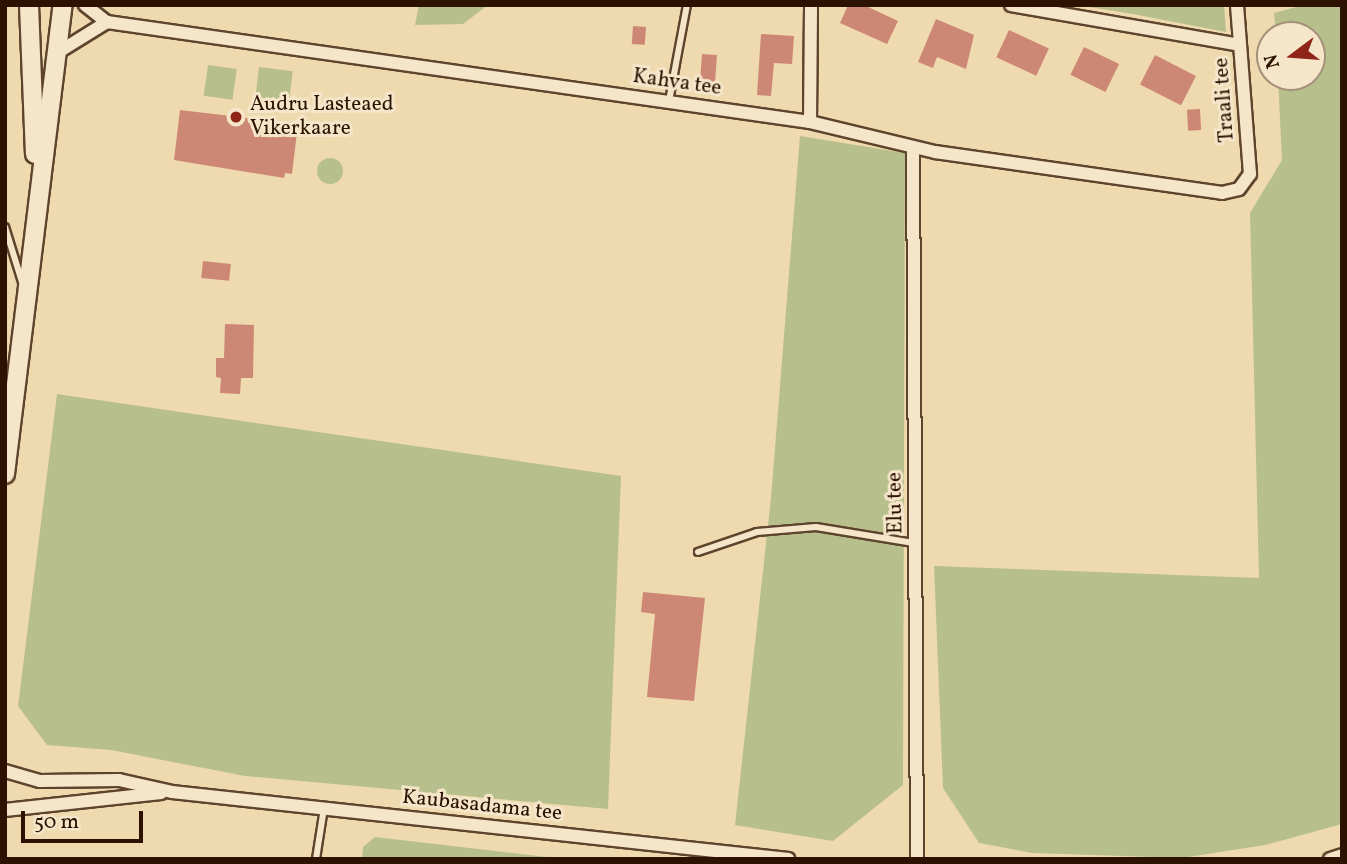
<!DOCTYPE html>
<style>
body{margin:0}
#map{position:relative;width:1347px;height:864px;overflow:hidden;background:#efd9ae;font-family:Vollkorn,serif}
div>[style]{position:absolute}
.green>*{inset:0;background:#b7c08c;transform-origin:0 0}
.round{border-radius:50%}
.building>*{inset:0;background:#cd8775;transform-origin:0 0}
.roads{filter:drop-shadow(2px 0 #5e442d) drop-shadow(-2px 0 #5e442d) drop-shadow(0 2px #5e442d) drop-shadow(0 -2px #5e442d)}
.service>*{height:6px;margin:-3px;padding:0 3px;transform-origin:3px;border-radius:3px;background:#f5e6ca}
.minor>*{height:12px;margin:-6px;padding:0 6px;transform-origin:6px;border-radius:6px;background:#f5e6ca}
.secondary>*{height:18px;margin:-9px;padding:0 9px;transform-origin:9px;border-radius:9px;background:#f5e6ca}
.dots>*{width:19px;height:19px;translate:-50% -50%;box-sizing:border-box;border:4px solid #f5e6ca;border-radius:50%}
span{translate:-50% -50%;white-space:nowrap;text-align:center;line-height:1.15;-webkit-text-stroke:6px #f5e6ca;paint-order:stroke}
.street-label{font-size:21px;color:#2d1202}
.poi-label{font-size:21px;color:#2d1202}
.left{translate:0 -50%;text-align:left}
.frame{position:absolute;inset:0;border:7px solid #2d1202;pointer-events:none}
.north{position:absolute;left:1256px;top:21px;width:70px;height:70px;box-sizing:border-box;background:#f5e6ca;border:2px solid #a5917a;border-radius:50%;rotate:254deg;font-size:19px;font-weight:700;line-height:28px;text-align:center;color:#2d1202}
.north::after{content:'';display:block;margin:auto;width:24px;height:32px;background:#8f2418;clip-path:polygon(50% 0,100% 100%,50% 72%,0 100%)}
.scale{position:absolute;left:21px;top:811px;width:122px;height:32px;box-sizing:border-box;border:4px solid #2d1202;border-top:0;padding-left:9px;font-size:21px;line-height:24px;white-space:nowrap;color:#2d1202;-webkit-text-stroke:5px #f5e6ca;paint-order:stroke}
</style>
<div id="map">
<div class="green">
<i style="clip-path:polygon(419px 5px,488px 5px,463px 24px,415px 25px)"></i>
<i style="clip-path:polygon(1077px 5px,1224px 5px,1226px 32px,1133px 14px)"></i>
<i style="clip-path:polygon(1304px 5px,1342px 5px,1342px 824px,1265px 845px,1182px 858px,1032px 853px,979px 843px,943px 788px,934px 566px,1259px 578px,1250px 213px,1282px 160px,1278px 77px,1312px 77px,1312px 35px,1276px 35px,1274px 13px)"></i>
<i style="left:208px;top:65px;width:29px;height:31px;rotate:8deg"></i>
<i style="left:259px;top:67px;width:34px;height:35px;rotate:7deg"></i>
<i style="clip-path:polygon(800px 136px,905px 153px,903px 785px,833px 841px,735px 825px,771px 498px)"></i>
<i class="round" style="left:317px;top:158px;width:26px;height:26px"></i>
<i style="clip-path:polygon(57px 394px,621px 476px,608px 809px,245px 776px,111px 750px,47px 745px,18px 706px)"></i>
<i style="clip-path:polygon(375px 837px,564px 859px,362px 859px,363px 847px)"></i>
</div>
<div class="building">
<i style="clip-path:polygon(848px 5px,864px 5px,898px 21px,887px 44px,840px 23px)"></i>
<i style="clip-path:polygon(936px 19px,974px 35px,966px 69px,937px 57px,933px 68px,918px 62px)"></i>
<i style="left:633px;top:26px;width:13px;height:18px;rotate:4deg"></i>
<i style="left:1009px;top:30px;width:44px;height:30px;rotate:25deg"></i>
<i style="clip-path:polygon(761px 34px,794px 36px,792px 64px,774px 63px,771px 96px,757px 95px)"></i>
<i style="left:1084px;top:47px;width:39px;height:31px;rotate:26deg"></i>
<i style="left:702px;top:54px;width:15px;height:36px;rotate:4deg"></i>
<i style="left:1155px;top:55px;width:46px;height:33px;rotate:27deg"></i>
<i style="left:1200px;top:109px;width:21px;height:13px;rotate:87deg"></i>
<i style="clip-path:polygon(180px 110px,298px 124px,292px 174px,285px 173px,284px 178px,174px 160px)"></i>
<i style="left:203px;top:261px;width:28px;height:17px;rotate:6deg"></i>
<i style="clip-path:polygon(225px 324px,254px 325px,253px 378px,241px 378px,240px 394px,220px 393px,221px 378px,216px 377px,216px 358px,224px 358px)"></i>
<i style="clip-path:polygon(643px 592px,705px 598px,694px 701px,647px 697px,655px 614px,641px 612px)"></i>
</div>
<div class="roads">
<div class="service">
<i style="left:669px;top:101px;width:98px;rotate:-79.4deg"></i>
<i style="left:5px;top:227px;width:58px;rotate:72.8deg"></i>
<i style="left:698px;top:552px;width:62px;rotate:-18.7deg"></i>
<i style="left:757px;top:532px;width:59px;rotate:-4.8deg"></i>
<i style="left:816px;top:527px;width:99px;rotate:9.3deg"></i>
<i style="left:316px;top:859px;width:52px;rotate:-81.1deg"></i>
</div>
<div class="minor">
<i style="left:85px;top:5px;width:28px;rotate:38deg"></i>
<i style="left:107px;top:22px;width:710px;rotate:8.1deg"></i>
<i style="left:810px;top:122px;width:129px;rotate:13.5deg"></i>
<i style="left:935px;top:152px;width:290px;rotate:8.1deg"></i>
<i style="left:1222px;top:193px;width:17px;rotate:-13deg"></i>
<i style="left:1239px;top:189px;width:19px;rotate:-54deg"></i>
<i style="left:1250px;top:174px;width:169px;rotate:-94.4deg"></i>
<i style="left:1011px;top:5px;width:232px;rotate:9.9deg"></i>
<i style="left:57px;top:53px;width:59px;rotate:-31.8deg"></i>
<i style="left:810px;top:122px;width:117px;rotate:-89.5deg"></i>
<i style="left:913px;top:147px;width:712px;rotate:89.68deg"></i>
<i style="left:5px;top:771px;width:36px;rotate:16deg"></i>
<i style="left:40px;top:781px;width:79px;rotate:-0.7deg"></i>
<i style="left:119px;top:780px;width:54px;rotate:12.8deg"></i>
<i style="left:172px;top:792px;width:620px;rotate:6.21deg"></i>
<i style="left:5px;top:810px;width:157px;rotate:-6.2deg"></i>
<i style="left:1330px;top:859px;width:13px;rotate:-18deg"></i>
</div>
<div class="secondary">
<i style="left:29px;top:5px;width:149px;rotate:87.7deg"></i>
<i style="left:5px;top:474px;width:473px;rotate:-83deg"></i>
</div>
</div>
<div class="dots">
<i style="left:236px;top:117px;background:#8f2418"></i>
</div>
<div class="street-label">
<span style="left:677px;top:83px;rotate:8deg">Kahva tee</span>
<span style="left:1225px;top:100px;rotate:-94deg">Traali tee</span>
<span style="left:896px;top:503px;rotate:-91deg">Elu tee</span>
<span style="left:482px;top:806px;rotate:6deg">Kaubasadama tee</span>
</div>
<div class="poi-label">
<span class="left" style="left:250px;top:117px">Audru Lasteaed<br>Vikerkaare</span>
</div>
<div class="frame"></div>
<div class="north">N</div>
<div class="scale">50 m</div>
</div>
